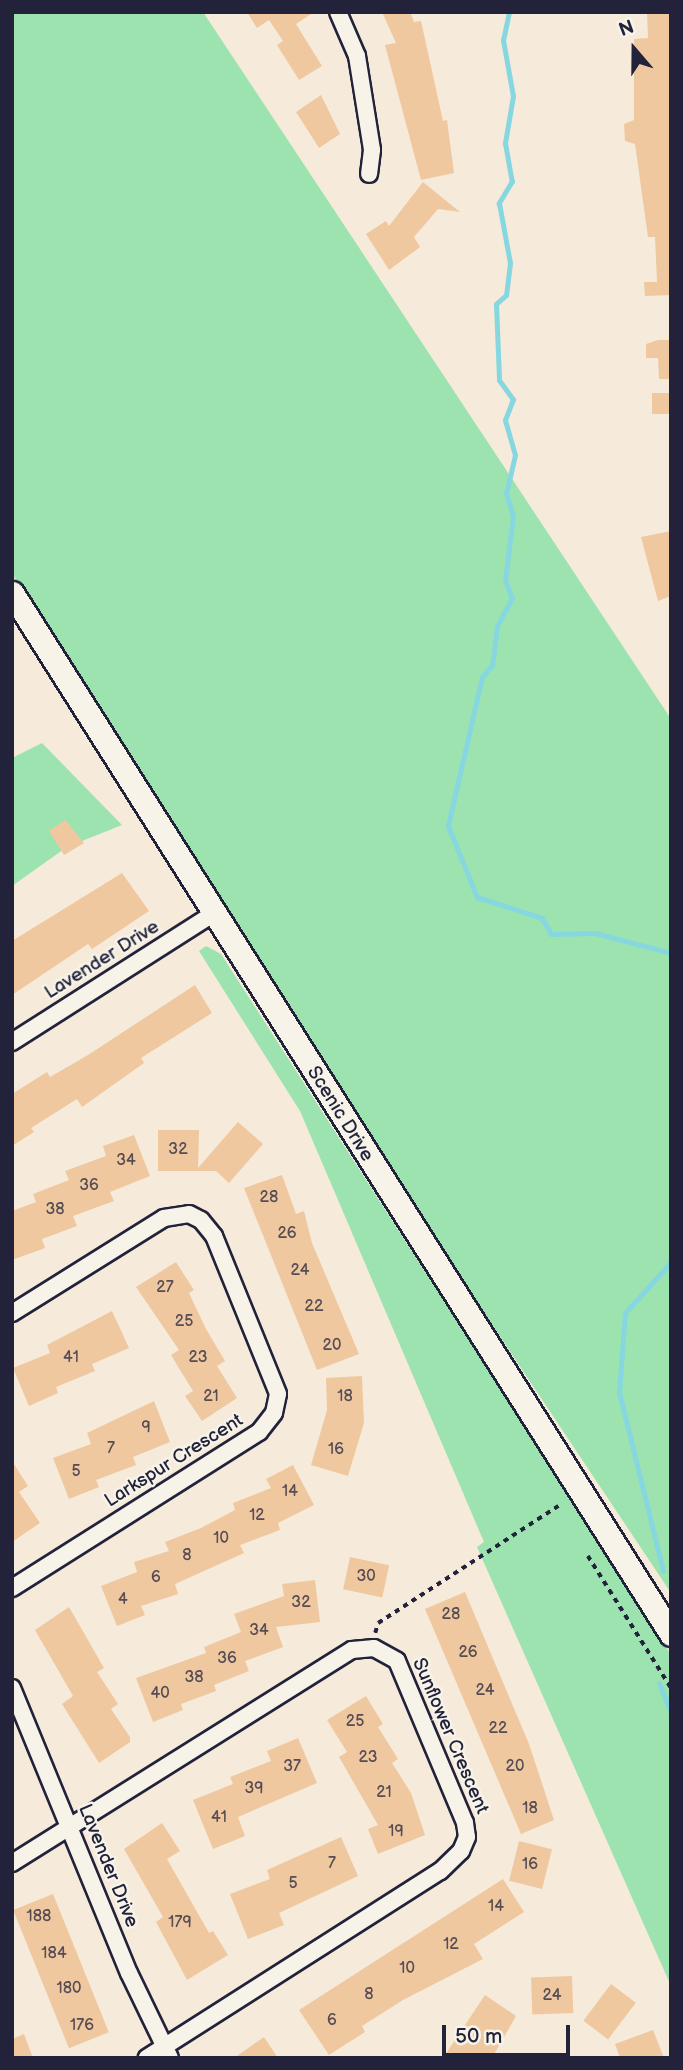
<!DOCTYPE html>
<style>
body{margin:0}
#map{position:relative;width:683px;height:2070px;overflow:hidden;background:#f6eada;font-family:"Balsamiq Sans",sans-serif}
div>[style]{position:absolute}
.green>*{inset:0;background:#9ce3b0}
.stream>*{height:5px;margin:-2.5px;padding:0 2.5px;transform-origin:2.5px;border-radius:2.5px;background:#86d7df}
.building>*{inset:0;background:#f0c8a0;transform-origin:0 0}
.path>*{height:3.5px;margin-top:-1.75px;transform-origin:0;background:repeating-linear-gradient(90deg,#22223b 0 5px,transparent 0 10px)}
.roads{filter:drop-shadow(2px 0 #22223b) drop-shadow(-2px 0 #22223b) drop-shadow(0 2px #22223b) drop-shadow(0 -2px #22223b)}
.street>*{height:16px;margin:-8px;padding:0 8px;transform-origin:8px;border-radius:8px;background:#f7f3e8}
.secondary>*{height:23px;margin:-11.5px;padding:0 11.5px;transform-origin:11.5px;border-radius:11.5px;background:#f7f3e8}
span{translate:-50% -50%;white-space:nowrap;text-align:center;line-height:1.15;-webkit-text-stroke:5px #f7f3e8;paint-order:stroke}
.number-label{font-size:16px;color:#564c54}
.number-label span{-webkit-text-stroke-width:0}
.street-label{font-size:19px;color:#22223b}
.frame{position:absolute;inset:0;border:14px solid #22223b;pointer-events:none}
.north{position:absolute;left:599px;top:14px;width:70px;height:70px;-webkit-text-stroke:5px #f7f3e8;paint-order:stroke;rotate:340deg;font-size:19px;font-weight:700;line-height:28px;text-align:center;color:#22223b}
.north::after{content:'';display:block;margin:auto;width:24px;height:32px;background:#22223b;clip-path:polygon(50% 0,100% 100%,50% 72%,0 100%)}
.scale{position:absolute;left:442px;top:2025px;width:128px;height:32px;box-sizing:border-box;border:4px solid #22223b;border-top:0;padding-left:9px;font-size:21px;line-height:24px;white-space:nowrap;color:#22223b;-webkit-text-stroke:5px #f7f3e8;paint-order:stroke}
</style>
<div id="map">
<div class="green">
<i style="clip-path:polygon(12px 12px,203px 12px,671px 719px,671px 1593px,489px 1320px,12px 573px)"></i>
<i style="clip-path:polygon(42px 743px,122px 825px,67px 847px,12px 886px,12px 758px)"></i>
<i style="clip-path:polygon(206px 946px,221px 954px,671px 1655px,671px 1986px,477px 1547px,484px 1542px,300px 1111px,199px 951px)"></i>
</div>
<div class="stream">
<i style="left:509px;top:12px;width:29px;rotate:102deg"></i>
<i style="left:503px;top:40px;width:57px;rotate:79.9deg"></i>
<i style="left:513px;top:96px;width:48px;rotate:99.7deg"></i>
<i style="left:505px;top:143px;width:39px;rotate:80deg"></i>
<i style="left:512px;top:181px;width:26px;rotate:121deg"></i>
<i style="left:499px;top:203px;width:61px;rotate:79.6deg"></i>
<i style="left:510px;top:263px;width:32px;rotate:97deg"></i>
<i style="left:506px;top:295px;width:13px;rotate:138deg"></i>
<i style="left:496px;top:304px;width:76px;rotate:87.7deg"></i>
<i style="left:499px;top:380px;width:24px;rotate:54deg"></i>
<i style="left:513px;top:399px;width:22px;rotate:111deg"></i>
<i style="left:505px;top:420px;width:36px;rotate:74deg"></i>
<i style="left:515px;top:455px;width:39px;rotate:103deg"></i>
<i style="left:506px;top:493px;width:24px;rotate:73deg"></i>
<i style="left:513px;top:516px;width:64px;rotate:97.1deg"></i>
<i style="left:505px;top:580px;width:19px;rotate:69deg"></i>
<i style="left:512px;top:598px;width:32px;rotate:118deg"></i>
<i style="left:497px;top:626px;width:39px;rotate:97deg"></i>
<i style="left:492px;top:665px;width:16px;rotate:130deg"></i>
<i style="left:482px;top:677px;width:153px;rotate:102.9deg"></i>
<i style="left:448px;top:826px;width:77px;rotate:67.8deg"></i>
<i style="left:477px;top:897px;width:68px;rotate:17.9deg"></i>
<i style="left:542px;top:918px;width:18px;rotate:61deg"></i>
<i style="left:551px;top:934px;width:44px;rotate:-1.3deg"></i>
<i style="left:595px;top:933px;width:79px;rotate:14.7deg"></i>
<i style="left:663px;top:1571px;width:184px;rotate:-103.8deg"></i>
<i style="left:619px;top:1392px;width:79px;rotate:-85.7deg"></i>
<i style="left:625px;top:1313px;width:69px;rotate:-48deg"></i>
<i style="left:659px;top:1683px;width:31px;rotate:68deg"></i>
</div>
<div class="building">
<i style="clip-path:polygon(247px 12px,314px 12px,296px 24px,322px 66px,299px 80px,277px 45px,283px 41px,269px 20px,257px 28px)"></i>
<i style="clip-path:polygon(382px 12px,410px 12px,414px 22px,421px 21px,443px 121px,447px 120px,454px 173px,421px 180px,385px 45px,396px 43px)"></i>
<i style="clip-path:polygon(647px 12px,671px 12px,671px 295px,645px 296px,644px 282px,657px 282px,655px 237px,648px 237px,635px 144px,625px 141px,624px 124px,634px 120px,634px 39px,648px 38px)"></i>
<i style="clip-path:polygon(321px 95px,340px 134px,319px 148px,296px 112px)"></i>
<i style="clip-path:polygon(423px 182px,460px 212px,438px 209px,414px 237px,420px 247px,389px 270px,366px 234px,386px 221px,389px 226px)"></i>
<i style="clip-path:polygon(658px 340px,671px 340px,671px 379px,659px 379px,658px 358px,646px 358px,646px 344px)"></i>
<i style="left:671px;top:393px;width:21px;height:19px;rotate:90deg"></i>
<i style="clip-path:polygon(671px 531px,671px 596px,658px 601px,641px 537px)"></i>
<i style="clip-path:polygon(65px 820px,84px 843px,64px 855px,49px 831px)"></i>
<i style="clip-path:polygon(122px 873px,149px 911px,92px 949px,88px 944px,12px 995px,12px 941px)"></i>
<i style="clip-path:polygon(195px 985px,212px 1013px,141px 1058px,144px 1063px,82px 1107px,77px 1099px,31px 1128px,34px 1132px,12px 1146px,12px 1094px,47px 1072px,50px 1077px,88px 1055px)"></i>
<i style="clip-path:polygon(238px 1122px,263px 1144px,229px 1183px,216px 1171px,158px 1171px,158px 1130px,199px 1130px,198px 1168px)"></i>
<i style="clip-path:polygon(134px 1135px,150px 1176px,110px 1192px,114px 1201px,73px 1216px,77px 1226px,42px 1239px,45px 1248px,12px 1260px,12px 1211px,36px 1202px,33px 1194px,69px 1180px,65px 1171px,106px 1156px,103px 1146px)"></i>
<i style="clip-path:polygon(282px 1175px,296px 1214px,304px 1211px,312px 1243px,359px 1354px,317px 1370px,244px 1188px)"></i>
<i style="clip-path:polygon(176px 1262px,194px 1290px,189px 1293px,206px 1329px,225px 1361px,217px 1366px,237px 1398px,202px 1421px,185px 1396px,193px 1391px,171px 1355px,179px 1350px,136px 1287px)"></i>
<i style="clip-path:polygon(112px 1311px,129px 1348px,92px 1364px,95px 1371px,56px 1387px,58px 1393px,29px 1406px,13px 1368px,50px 1353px,47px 1345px)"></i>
<i style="clip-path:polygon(362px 1376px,364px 1423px,348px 1476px,311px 1465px,327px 1410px,326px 1378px)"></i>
<i style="clip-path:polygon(154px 1401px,170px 1442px,133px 1457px,136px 1465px,96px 1480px,99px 1487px,69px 1499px,53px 1458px,91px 1444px,87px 1433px)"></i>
<i style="clip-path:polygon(12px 1461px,28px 1486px,19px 1492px,40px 1523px,12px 1542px)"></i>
<i style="clip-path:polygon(293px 1465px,314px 1505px,278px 1523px,280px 1530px,240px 1545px,244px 1553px,175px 1584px,178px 1594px,141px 1606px,145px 1615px,117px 1626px,101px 1586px,137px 1572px,134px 1562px,169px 1551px,165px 1542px,201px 1528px,235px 1510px,233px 1503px,271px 1488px,266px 1479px)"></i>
<i style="left:350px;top:1557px;width:40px;height:33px;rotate:12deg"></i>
<i style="clip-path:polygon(315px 1580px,320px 1622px,276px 1627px,283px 1647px,245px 1661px,249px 1671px,214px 1685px,216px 1691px,181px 1704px,183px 1710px,153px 1722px,136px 1678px,206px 1653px,204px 1647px,241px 1632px,234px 1614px,284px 1596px,282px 1584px)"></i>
<i style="clip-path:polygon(465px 1592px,529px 1744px,554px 1820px,521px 1834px,425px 1609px)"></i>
<i style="clip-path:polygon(69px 1607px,104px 1668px,97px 1672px,118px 1704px,111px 1709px,130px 1737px,130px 1742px,99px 1763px,62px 1704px,73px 1696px,35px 1630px)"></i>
<i style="clip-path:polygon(366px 1696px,383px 1724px,378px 1727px,398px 1759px,392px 1763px,411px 1793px,425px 1835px,378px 1854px,368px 1829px,378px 1825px,339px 1757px,347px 1752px,327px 1720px)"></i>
<i style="clip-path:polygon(298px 1738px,317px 1783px,238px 1817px,245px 1836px,213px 1849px,193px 1800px,233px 1784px,230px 1777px,271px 1761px,267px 1751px)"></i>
<i style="clip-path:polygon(162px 1823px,180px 1851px,167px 1859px,209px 1933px,213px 1931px,228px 1955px,187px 1980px,156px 1922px,163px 1917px,124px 1849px)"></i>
<i style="clip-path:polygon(341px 1837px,358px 1876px,279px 1913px,284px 1925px,248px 1939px,230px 1894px,270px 1879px,267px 1870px)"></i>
<i style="left:519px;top:1841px;width:34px;height:41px;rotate:14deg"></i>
<i style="clip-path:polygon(503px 1879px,524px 1912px,474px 1944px,483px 1959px,403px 2000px,362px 2026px,365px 2032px,329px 2055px,299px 2010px)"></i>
<i style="left:53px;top:1894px;width:149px;height:43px;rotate:68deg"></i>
<i style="left:572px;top:1976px;width:37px;height:41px;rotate:88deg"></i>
<i style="left:611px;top:1984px;width:31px;height:46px;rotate:37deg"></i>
<i style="clip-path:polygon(485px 1995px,516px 2016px,492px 2058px,443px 2058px)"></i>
<i style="clip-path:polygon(653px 2030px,664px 2058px,620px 2058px,615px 2044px)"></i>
<i style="clip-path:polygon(24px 2034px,33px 2058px,12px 2058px,12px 2039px)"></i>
<i style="clip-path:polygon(264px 2037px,278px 2058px,234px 2058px)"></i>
</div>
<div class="path">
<i style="left:588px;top:1556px;width:156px;rotate:57.8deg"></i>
<i style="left:375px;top:1633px;width:10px;rotate:-73deg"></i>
<i style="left:378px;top:1623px;width:215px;rotate:-33deg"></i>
</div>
<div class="roads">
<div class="street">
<i style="left:338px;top:12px;width:48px;rotate:66.6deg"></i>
<i style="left:357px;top:56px;width:95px;rotate:80.9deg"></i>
<i style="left:372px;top:150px;width:24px;rotate:97deg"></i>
<i style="left:12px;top:1042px;width:238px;rotate:-32.5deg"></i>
<i style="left:12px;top:1313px;width:179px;rotate:-32deg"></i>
<i style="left:164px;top:1218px;width:25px;rotate:-9deg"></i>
<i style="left:189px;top:1214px;width:13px;rotate:27deg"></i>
<i style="left:201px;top:1220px;width:21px;rotate:51deg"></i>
<i style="left:214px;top:1236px;width:170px;rotate:67.9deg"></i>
<i style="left:278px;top:1394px;width:19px;rotate:102deg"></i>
<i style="left:274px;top:1413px;width:24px;rotate:128deg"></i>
<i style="left:259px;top:1432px;width:292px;rotate:147.7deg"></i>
<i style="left:12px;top:1688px;width:308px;rotate:67.7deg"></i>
<i style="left:129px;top:1973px;width:94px;rotate:64.2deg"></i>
<i style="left:12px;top:1863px;width:401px;rotate:-32.1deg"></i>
<i style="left:352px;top:1650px;width:22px;rotate:-5deg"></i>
<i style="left:374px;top:1648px;width:26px;rotate:29deg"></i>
<i style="left:397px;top:1661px;width:176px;rotate:67.2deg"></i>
<i style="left:465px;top:1823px;width:14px;rotate:82deg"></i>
<i style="left:467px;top:1837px;width:15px;rotate:113deg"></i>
<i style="left:461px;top:1851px;width:29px;rotate:136deg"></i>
<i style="left:440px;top:1871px;width:348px;rotate:147.5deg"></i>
</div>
<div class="secondary">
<i style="left:12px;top:593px;width:1232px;rotate:57.66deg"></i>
</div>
</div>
<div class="number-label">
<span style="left:178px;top:1150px">32</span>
<span style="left:126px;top:1161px">34</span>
<span style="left:89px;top:1186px">36</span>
<span style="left:269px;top:1198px">28</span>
<span style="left:55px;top:1210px">38</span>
<span style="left:287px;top:1234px">26</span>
<span style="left:300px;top:1271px">24</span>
<span style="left:165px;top:1288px">27</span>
<span style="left:314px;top:1307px">22</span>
<span style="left:184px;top:1322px">25</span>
<span style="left:332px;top:1346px">20</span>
<span style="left:71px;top:1358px">41</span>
<span style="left:198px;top:1358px">23</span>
<span style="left:211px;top:1397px">21</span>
<span style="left:345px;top:1397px">18</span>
<span style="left:146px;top:1428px">9</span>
<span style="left:111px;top:1449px">7</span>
<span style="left:336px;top:1450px">16</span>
<span style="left:76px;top:1472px">5</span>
<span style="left:290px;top:1492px">14</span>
<span style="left:257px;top:1516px">12</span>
<span style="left:221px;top:1539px">10</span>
<span style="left:187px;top:1556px">8</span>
<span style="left:366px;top:1577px">30</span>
<span style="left:156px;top:1578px">6</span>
<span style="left:123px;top:1600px">4</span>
<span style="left:301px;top:1603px">32</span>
<span style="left:451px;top:1615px">28</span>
<span style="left:259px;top:1631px">34</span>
<span style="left:468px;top:1653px">26</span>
<span style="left:227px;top:1659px">36</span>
<span style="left:194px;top:1678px">38</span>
<span style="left:485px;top:1691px">24</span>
<span style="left:160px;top:1694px">40</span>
<span style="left:355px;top:1722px">25</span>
<span style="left:498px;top:1729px">22</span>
<span style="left:368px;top:1758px">23</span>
<span style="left:292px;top:1767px">37</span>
<span style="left:515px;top:1767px">20</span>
<span style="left:254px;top:1789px">39</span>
<span style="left:384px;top:1793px">21</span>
<span style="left:530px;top:1809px">18</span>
<span style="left:219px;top:1818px">41</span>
<span style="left:396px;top:1832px">19</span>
<span style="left:332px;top:1864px">7</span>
<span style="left:530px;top:1865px">16</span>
<span style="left:293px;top:1884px">5</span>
<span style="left:496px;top:1907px">14</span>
<span style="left:39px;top:1917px">188</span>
<span style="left:180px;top:1923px">179</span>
<span style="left:451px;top:1945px">12</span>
<span style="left:54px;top:1954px">184</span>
<span style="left:407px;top:1969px">10</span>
<span style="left:69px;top:1989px">180</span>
<span style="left:369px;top:1995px">8</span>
<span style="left:552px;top:1996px">24</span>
<span style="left:332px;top:2021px">6</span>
<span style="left:82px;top:2026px">176</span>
</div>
<div class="street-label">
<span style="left:102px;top:960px;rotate:-32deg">Lavender Drive</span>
<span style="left:340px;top:1114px;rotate:58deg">Scenic Drive</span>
<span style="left:174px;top:1461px;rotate:-32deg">Larkspur Crescent</span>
<span style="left:450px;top:1736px;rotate:67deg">Sunflower Crescent</span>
<span style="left:108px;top:1866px;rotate:68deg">Lavender Drive</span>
</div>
<div class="frame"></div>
<div class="north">N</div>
<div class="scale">50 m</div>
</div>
